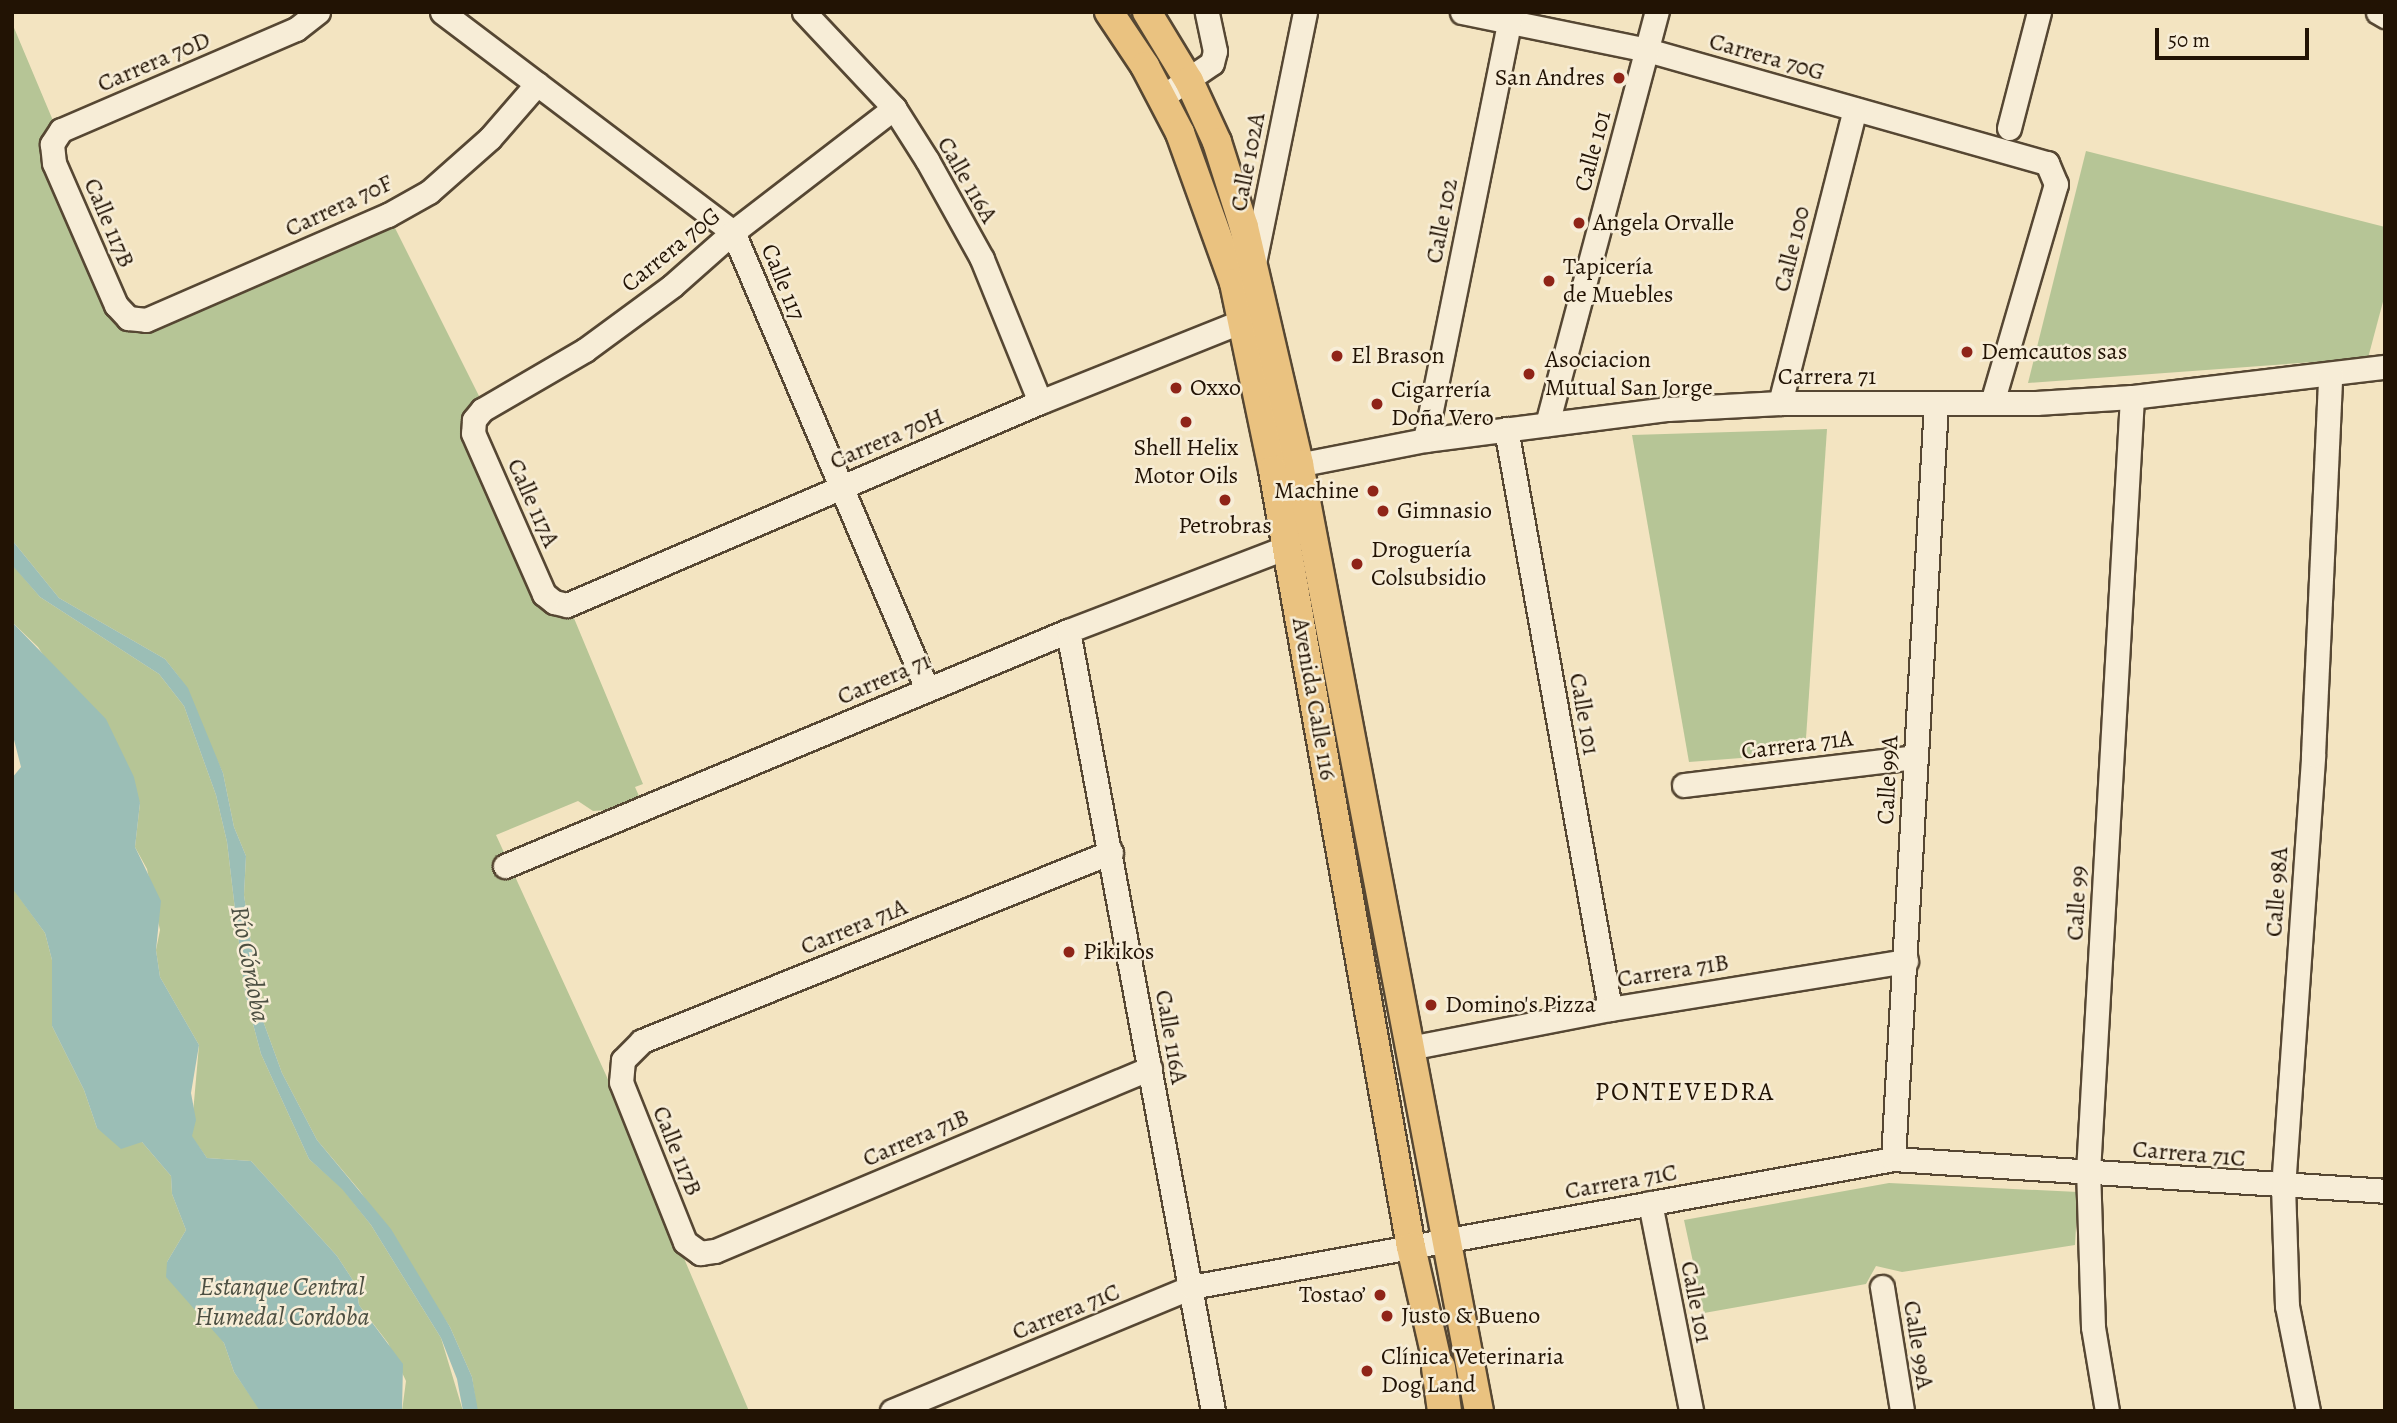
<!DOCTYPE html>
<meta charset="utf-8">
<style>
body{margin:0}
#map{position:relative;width:2397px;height:1423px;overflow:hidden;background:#f3e4c1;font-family:Alegreya,serif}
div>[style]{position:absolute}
.green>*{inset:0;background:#b6c596}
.water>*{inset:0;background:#9bbeb6}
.roads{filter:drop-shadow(2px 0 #564733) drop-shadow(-2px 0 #564733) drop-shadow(0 2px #564733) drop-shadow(0 -2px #564733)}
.minor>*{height:23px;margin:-11.5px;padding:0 11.5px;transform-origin:11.5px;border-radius:11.5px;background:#f7edd7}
.major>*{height:28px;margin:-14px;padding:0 14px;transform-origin:14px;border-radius:14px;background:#eac280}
.highway>*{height:33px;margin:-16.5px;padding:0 16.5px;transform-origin:16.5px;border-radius:16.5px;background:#eac280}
.dots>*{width:19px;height:19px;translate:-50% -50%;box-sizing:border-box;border:4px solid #f7edd7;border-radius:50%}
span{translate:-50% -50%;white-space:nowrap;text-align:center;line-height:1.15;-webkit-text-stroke:5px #f7edd7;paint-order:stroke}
.street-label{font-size:24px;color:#221304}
.poi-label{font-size:24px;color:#221304}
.right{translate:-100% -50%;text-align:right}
.left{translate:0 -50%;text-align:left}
.water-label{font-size:26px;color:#4c4f42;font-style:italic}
.neighbourhood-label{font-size:26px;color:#221304;letter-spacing:2px}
.frame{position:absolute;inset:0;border:14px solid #221304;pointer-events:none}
.scale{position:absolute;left:2155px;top:28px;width:154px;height:32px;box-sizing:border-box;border:4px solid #221304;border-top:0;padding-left:9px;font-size:21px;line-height:24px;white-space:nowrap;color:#221304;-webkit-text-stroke:5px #f7edd7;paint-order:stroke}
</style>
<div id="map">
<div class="green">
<i style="clip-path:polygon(12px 23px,54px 123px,44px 141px,129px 332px,139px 333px,394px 226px,480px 398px,468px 410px,536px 595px,571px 611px,643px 784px,635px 787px,639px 796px,608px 810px,593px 811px,578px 801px,496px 835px,606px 1075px,749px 1411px,477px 1411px,472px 1377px,450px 1327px,360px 1191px,317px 1140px,282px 1073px,262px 1018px,244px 895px,246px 856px,234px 827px,223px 773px,179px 677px,165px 659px,59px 598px,12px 540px)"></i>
<i style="clip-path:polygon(2086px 151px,2385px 227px,2385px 294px,2368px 358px,2028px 383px)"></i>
<i style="clip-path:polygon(1827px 429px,1805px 753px,1689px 762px,1632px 435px)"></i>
<i style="clip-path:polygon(12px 564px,40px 597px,159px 674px,184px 706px,216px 795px,227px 842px,245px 994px,261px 1054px,309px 1159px,342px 1188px,371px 1225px,441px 1338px,463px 1411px,402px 1411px,406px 1381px,388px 1343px,359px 1305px,356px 1285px,337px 1256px,251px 1161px,207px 1158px,191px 1136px,199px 1045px,160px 977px,156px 950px,160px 930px,147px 869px,135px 847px,140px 803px,38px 647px,12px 622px)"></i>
<i style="clip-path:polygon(12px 887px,45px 933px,52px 960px,52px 1026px,84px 1090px,97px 1128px,142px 1142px,171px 1176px,172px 1194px,186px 1230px,167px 1262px,224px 1343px,234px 1372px,261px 1411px,12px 1411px)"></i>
<i style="clip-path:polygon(1889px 1183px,2078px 1192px,2075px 1245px,1902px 1272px,1876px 1266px,1866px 1284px,1704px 1313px,1684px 1220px)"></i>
</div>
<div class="water">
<i style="clip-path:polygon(12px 540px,59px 598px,165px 659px,188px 688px,223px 773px,234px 827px,246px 856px,244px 895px,262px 1018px,282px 1073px,317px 1140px,391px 1229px,450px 1327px,472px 1377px,478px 1411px,463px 1411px,457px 1379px,441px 1338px,371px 1225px,342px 1189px,309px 1159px,261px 1054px,245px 994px,227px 842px,216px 795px,184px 706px,159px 674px,40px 597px,12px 565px)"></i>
<i style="clip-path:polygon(12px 622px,106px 719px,134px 777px,140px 803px,135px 847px,161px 901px,156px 950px,160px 977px,199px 1045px,191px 1093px,196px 1120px,192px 1136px,207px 1158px,251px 1161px,337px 1256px,356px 1285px,359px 1305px,403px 1364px,402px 1411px,260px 1411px,234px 1372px,224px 1343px,166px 1277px,167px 1262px,186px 1230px,172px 1194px,171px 1176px,142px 1142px,121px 1149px,97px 1128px,84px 1090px,52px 1026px,52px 960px,45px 933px,12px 888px,12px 778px,21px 767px,12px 732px)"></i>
</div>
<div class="roads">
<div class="minor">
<i style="left:318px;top:12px;width:28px;rotate:142deg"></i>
<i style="left:296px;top:29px;width:256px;rotate:156.7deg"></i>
<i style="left:61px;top:130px;width:17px;rotate:123deg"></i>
<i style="left:52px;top:144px;width:19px;rotate:84deg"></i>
<i style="left:54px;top:163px;width:155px;rotate:66.4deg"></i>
<i style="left:116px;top:305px;width:18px;rotate:47deg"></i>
<i style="left:128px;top:318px;width:18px;rotate:6deg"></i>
<i style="left:146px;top:320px;width:264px;rotate:-23.5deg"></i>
<i style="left:388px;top:215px;width:47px;rotate:-29.3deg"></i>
<i style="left:429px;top:192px;width:81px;rotate:-41.5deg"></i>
<i style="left:490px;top:138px;width:72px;rotate:-49deg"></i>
<i style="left:442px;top:12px;width:365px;rotate:37.1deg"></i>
<i style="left:733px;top:232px;width:496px;rotate:67deg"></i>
<i style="left:804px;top:12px;width:132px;rotate:46.8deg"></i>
<i style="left:894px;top:108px;width:62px;rotate:57.6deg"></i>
<i style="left:927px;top:160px;width:113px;rotate:60.9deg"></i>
<i style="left:982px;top:259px;width:154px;rotate:67.9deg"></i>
<i style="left:1462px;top:12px;width:189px;rotate:11.6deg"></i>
<i style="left:1647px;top:50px;width:416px;rotate:15.8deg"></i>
<i style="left:2047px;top:163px;width:23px;rotate:67deg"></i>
<i style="left:2056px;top:184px;width:228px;rotate:106.3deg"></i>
<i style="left:2378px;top:12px;width:8px;rotate:30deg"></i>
<i style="left:1162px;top:97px;width:60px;rotate:-34.2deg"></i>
<i style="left:1212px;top:63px;width:12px;rotate:-76deg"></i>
<i style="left:1215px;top:51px;width:40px;rotate:-102deg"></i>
<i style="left:894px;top:108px;width:203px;rotate:142.4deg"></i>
<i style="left:733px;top:232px;width:81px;rotate:138.5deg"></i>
<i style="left:672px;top:286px;width:108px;rotate:143.7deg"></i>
<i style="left:585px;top:350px;width:119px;rotate:149.8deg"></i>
<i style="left:482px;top:410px;width:13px;rotate:129deg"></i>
<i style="left:474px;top:420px;width:13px;rotate:94deg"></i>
<i style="left:473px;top:433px;width:176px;rotate:66.2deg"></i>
<i style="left:544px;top:594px;width:13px;rotate:39deg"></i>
<i style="left:554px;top:602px;width:13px;rotate:13deg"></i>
<i style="left:567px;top:605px;width:515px;rotate:-23.23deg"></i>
<i style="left:1040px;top:402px;width:219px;rotate:-21.8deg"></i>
<i style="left:1243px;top:321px;width:14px;rotate:-78deg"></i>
<i style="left:2009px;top:128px;width:120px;rotate:-75.5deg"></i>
<i style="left:1254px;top:263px;width:256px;rotate:-78.5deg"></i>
<i style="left:1780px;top:403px;width:303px;rotate:-75.7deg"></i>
<i style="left:1547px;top:424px;width:426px;rotate:-75.1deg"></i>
<i style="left:1506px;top:429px;width:589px;rotate:79.83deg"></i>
<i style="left:1425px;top:440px;width:437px;rotate:-78.6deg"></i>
<i style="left:1282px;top:468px;width:146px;rotate:-11.1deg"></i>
<i style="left:1425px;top:440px;width:245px;rotate:-7.3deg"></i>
<i style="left:1668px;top:409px;width:112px;rotate:-3.1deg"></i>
<i style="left:1780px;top:403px;width:256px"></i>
<i style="left:2036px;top:403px;width:96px;rotate:-3.6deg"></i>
<i style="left:2132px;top:397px;width:255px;rotate:-6.8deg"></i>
<i style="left:1068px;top:631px;width:793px;rotate:79.47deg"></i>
<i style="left:1684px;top:785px;width:233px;rotate:-6.9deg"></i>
<i style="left:1111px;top:852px;width:506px;rotate:158.05deg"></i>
<i style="left:642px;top:1041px;width:27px;rotate:135deg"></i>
<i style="left:623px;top:1060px;width:22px;rotate:95deg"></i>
<i style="left:621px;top:1082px;width:172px;rotate:68.2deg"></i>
<i style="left:685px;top:1242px;width:19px;rotate:36deg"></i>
<i style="left:700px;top:1253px;width:15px;rotate:-8deg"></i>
<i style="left:715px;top:1251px;width:472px;rotate:-22.8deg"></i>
<i style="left:505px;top:866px;width:610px;rotate:-22.66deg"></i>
<i style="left:1068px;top:631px;width:235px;rotate:-21deg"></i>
<i style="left:1409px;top:1048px;width:205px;rotate:-11deg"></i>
<i style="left:1610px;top:1009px;width:300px;rotate:-9.2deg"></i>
<i style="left:1893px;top:1159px;width:757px;rotate:-86.74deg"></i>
<i style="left:1650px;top:1203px;width:212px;rotate:78.8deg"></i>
<i style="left:1882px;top:1287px;width:126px;rotate:80.8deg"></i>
<i style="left:892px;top:1411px;width:324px;rotate:-22.5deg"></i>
<i style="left:1191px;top:1287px;width:714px;rotate:-10.33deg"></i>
<i style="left:1893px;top:1159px;width:493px;rotate:3.7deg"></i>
<i style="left:2107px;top:1411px;width:85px;rotate:-99.5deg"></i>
<i style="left:2093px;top:1327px;width:155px;rotate:-91.8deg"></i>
<i style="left:2088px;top:1172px;width:776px;rotate:-86.75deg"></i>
<i style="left:2308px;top:1411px;width:107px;rotate:-101.3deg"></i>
<i style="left:2287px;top:1306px;width:118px;rotate:-91.9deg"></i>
<i style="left:2283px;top:1188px;width:434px;rotate:-86deg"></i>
<i style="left:2313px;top:755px;width:381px;rotate:-87.4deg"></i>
</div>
<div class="major">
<i style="left:1109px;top:12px;width:65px;rotate:56.3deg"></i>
<i style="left:1145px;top:66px;width:76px;rotate:62.4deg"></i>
<i style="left:1180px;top:133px;width:159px;rotate:70.2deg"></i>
<i style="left:1234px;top:283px;width:191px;rotate:78.2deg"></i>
<i style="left:1273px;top:470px;width:789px;rotate:79.93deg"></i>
<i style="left:1411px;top:1247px;width:145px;rotate:77.2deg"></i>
<i style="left:1147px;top:12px;width:81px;rotate:58.7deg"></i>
<i style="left:1189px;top:81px;width:67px;rotate:65.3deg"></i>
<i style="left:1217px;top:142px;width:89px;rotate:72.4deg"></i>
<i style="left:1244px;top:227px;width:243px;rotate:76.9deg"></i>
<i style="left:1299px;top:464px;width:964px;rotate:79.24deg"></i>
</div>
<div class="highway">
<i style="left:1438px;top:1367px;width:44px;rotate:82.2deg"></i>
</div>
</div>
<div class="dots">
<i style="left:1619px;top:78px;background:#8f2418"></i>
<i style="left:1579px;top:223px;background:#8f2418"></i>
<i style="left:1549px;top:281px;background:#8f2418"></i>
<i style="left:1967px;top:352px;background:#8f2418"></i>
<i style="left:1337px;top:356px;background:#8f2418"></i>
<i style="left:1529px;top:374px;background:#8f2418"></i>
<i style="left:1176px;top:388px;background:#8f2418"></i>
<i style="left:1377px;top:404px;background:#8f2418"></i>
<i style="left:1186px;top:422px;background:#8f2418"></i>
<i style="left:1373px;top:491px;background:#8f2418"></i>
<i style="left:1225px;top:500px;background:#8f2418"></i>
<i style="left:1383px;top:511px;background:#8f2418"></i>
<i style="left:1357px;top:564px;background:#8f2418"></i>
<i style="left:1069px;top:952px;background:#8f2418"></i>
<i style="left:1431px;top:1005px;background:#8f2418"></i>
<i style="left:1380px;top:1295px;background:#8f2418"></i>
<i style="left:1387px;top:1316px;background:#8f2418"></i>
<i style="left:1367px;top:1371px;background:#8f2418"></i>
</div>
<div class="street-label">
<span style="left:1767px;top:57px;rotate:16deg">Carrera 70G</span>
<span style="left:154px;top:62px;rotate:-23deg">Carrera 70D</span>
<span style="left:1593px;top:151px;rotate:-75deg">Calle 101</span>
<span style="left:1248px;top:162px;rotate:-79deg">Calle 102A</span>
<span style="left:967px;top:180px;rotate:60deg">Calle 116A</span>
<span style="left:339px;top:206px;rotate:-25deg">Carrera 70F</span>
<span style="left:1442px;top:221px;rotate:-79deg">Calle 102</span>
<span style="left:109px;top:223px;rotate:67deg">Calle 117B</span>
<span style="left:1792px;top:249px;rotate:-76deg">Calle 100</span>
<span style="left:671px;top:250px;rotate:-39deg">Carrera 70G</span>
<span style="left:783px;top:282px;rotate:68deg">Calle 117</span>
<span style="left:1827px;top:377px">Carrera 71</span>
<span style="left:887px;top:439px;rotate:-23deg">Carrera 70H</span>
<span style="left:533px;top:503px;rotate:66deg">Calle 117A</span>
<span style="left:884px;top:679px;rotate:-23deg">Carrera 71</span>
<span style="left:1314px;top:699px;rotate:80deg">Avenida Calle 116</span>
<span style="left:1584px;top:714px;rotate:80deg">Calle 101</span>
<span style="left:1797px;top:745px;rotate:-7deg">Carrera 71A</span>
<span style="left:1888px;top:780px;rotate:-87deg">Calle 99A</span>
<span style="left:2277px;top:892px;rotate:-86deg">Calle 98A</span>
<span style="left:2077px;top:903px;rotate:-87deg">Calle 99</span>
<span style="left:854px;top:927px;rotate:-22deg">Carrera 71A</span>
<span style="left:1673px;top:971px;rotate:-9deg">Carrera 71B</span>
<span style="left:1171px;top:1037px;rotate:80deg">Calle 116A</span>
<span style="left:916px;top:1138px;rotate:-23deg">Carrera 71B</span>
<span style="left:677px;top:1151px;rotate:68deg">Calle 117B</span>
<span style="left:2189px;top:1154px;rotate:5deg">Carrera 71C</span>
<span style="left:1621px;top:1182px;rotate:-10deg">Carrera 71C</span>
<span style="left:1696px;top:1302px;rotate:79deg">Calle 101</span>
<span style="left:1066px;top:1312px;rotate:-22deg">Carrera 71C</span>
<span style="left:1918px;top:1345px;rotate:81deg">Calle 99A</span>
</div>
<div class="poi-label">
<span class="right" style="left:1605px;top:78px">San Andres</span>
<span class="left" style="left:1593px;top:223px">Angela Orvalle</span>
<span class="left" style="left:1563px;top:281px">Tapicería<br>de Muebles</span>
<span class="left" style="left:1981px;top:352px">Demcautos sas</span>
<span class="left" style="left:1351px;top:356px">El Brason</span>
<span class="left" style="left:1545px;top:374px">Asociacion<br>Mutual San Jorge</span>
<span class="left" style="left:1190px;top:388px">Oxxo</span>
<span class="left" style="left:1391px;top:404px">Cigarrería<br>Doña Vero</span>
<span style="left:1186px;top:462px">Shell Helix<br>Motor Oils</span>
<span class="right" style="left:1359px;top:491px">Machine</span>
<span class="left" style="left:1397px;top:511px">Gimnasio</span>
<span style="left:1225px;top:526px">Petrobras</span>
<span class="left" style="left:1371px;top:564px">Droguería<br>Colsubsidio</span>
<span class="left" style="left:1083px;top:952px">Pikikos</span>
<span class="left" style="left:1445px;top:1005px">Domino's Pizza</span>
<span class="right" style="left:1366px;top:1295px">Tostao’</span>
<span class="left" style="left:1401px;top:1316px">Justo &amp; Bueno</span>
<span class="left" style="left:1381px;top:1371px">Clínica Veterinaria<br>Dog Land</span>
</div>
<div class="water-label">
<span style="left:250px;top:964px;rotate:79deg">Río Córdoba</span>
<span style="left:282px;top:1302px">Estanque Central<br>Humedal Cordoba</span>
</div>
<div class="neighbourhood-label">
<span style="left:1685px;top:1092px">PONTEVEDRA</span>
</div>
<div class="frame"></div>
<div class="scale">50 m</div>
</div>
